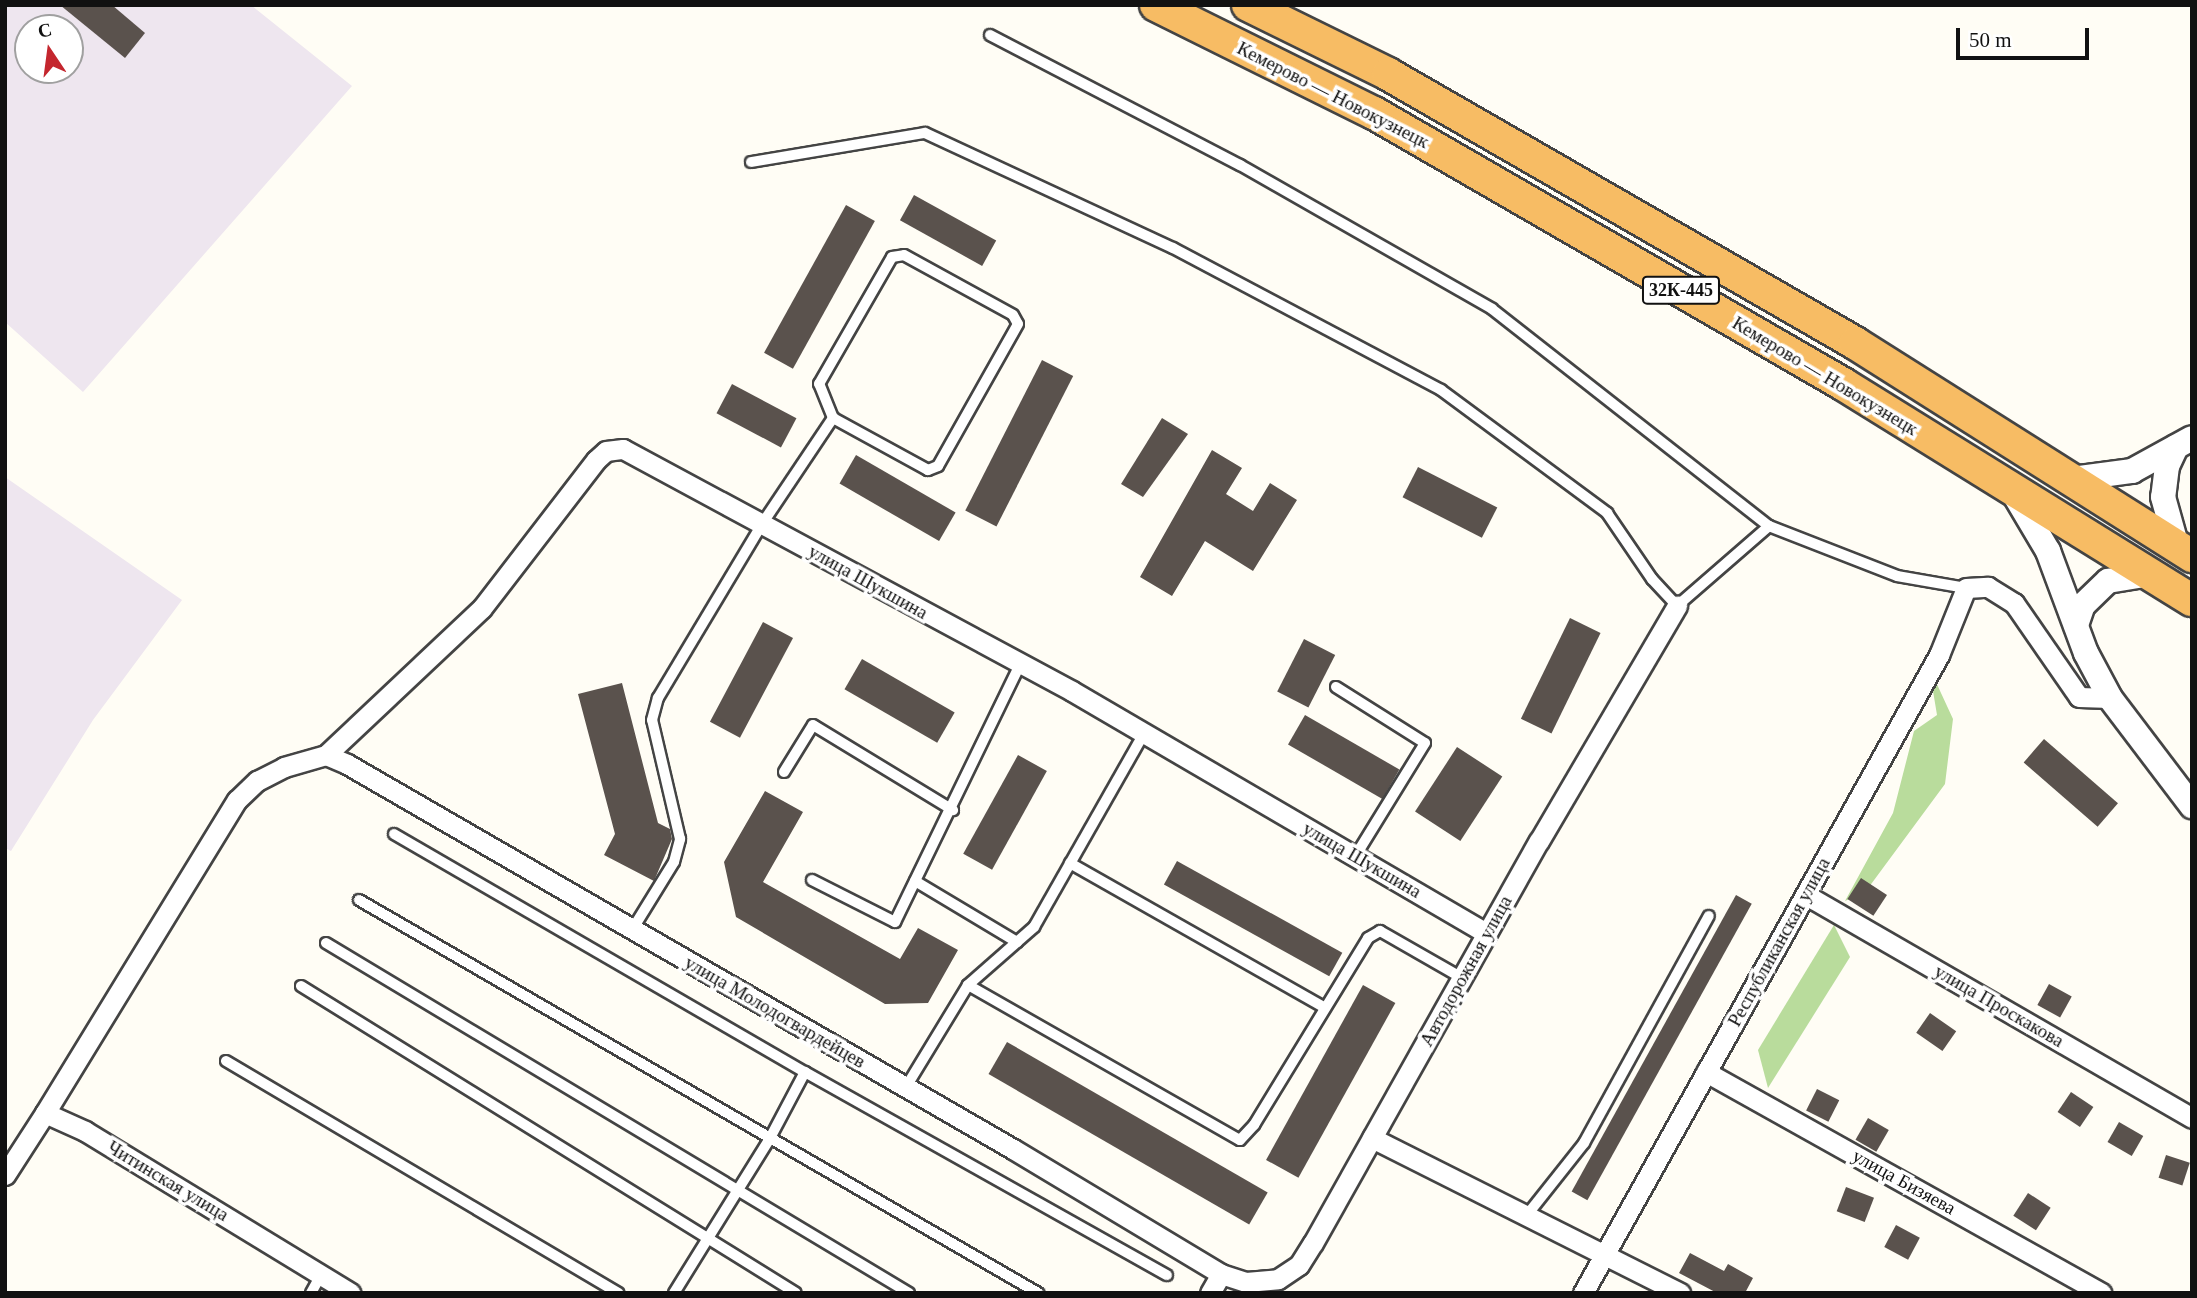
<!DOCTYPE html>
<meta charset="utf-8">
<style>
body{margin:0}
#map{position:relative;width:2197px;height:1298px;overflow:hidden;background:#fffdf5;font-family:Georgia,serif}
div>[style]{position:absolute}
.industrial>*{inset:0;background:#eee6ef}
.forest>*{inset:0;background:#b9dc9c}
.building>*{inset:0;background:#5a524d;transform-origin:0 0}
.roads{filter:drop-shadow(2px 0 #444) drop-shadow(-2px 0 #444) drop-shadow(0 2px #444) drop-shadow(0 -2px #444)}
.service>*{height:10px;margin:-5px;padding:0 5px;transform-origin:5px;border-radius:5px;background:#fff}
.minor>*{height:19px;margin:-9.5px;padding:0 9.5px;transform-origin:9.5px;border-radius:9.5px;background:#fff}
.tertiary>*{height:24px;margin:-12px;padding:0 12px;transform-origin:12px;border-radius:12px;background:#fff}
.trunk>*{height:32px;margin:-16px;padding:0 16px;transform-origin:16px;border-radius:16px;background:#f7bc64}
span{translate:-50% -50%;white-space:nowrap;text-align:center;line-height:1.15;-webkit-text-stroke:7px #fff;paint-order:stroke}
.shield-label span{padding:2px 5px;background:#fff;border:2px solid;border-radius:5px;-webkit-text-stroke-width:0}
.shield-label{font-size:18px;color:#111;font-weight:700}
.street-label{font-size:19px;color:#111}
.frame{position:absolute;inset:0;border:7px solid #111;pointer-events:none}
.north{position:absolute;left:14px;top:14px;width:70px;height:70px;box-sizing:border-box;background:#fff;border:2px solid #a0a0a0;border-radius:50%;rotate:347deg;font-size:19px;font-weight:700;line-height:28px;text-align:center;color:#111}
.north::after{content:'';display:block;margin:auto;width:24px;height:32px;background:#c4262e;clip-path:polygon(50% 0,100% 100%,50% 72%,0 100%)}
.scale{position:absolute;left:1956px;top:28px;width:133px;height:32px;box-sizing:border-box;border:4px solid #111;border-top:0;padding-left:9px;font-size:21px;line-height:24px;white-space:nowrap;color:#111;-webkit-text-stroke:5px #fff;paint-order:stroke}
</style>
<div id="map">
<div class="industrial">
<i style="clip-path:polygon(evenodd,5px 5px,251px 5px,352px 86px,83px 392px,5px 322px,5px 5px,28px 28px,70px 28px,70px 70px,28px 70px,28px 28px)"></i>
<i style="clip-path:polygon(5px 477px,182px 600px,93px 720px,11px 851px,5px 848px)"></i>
</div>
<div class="forest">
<i style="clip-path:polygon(1929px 667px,1953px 719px,1945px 784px,1866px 891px,1845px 901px,1893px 813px,1914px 731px,1937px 715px)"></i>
<i style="clip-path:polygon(1834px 925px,1850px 957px,1768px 1088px,1758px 1050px)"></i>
</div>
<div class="building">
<i style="clip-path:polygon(60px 5px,112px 5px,145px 33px,125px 58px)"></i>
<i style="left:914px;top:195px;width:94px;height:29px;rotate:29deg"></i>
<i style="left:846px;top:205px;width:33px;height:169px;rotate:29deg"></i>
<i style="left:1042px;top:360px;width:35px;height:169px;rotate:27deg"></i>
<i style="left:732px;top:384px;width:73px;height:33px;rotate:28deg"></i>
<i style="clip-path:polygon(1162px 418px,1188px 434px,1143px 497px,1121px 484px)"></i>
<i style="clip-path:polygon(1212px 450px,1242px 468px,1226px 494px,1253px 511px,1270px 483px,1297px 500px,1253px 571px,1205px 541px,1172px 596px,1140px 577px)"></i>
<i style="left:856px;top:455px;width:115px;height:33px;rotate:30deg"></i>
<i style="left:1418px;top:467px;width:89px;height:34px;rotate:27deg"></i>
<i style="left:1570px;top:618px;width:34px;height:112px;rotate:26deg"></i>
<i style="left:763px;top:622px;width:34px;height:113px;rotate:28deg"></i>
<i style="left:1304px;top:639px;width:35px;height:59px;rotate:27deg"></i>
<i style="left:862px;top:659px;width:107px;height:35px;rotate:30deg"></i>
<i style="clip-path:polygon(622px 683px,658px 823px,670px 829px,672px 839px,654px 881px,604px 855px,615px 834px,578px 694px)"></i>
<i style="left:1305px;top:715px;width:109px;height:34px;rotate:30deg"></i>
<i style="left:2044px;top:739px;width:98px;height:31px;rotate:41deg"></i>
<i style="left:1457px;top:747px;width:54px;height:77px;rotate:33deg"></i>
<i style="left:1018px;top:755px;width:33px;height:113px;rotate:29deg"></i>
<i style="clip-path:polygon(765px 791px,803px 812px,763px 882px,900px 959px,918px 928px,958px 950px,928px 1003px,885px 1004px,736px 917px,724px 862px)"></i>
<i style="left:1177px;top:861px;width:189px;height:27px;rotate:29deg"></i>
<i style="left:1861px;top:878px;width:31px;height:25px;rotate:33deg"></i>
<i style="left:1736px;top:895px;width:18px;height:339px;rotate:29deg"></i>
<i style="left:2049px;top:984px;width:26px;height:24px;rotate:29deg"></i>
<i style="left:1363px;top:985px;width:37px;height:200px;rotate:29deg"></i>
<i style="left:1930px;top:1013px;width:32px;height:24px;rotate:35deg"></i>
<i style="left:1007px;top:1042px;width:301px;height:37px;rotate:30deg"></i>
<i style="left:1817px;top:1089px;width:25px;height:24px;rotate:27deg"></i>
<i style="left:2071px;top:1092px;width:27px;height:24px;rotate:34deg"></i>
<i style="left:1868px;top:1118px;width:24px;height:25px;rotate:30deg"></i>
<i style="left:2119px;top:1122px;width:28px;height:23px;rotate:30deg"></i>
<i style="left:2166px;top:1155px;width:25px;height:24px;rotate:18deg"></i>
<i style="left:1846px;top:1187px;width:30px;height:26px;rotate:21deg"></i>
<i style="left:2028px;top:1193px;width:27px;height:27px;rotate:33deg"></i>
<i style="left:1896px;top:1225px;width:27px;height:25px;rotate:28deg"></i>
<i style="clip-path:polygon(1690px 1253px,1724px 1271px,1728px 1264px,1753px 1278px,1745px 1293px,1717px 1293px,1679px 1273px)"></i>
</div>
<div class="roads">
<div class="service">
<i style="left:990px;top:35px;width:282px;rotate:27.5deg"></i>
<i style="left:1240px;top:165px;width:290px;rotate:29.7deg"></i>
<i style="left:1492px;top:309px;width:352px;rotate:38.1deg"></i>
<i style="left:751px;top:162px;width:176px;rotate:-9.5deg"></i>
<i style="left:925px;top:133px;width:273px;rotate:24.9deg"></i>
<i style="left:1173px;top:248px;width:303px;rotate:27.9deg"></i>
<i style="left:1441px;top:390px;width:207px;rotate:36.5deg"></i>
<i style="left:1607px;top:513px;width:80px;rotate:55.7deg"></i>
<i style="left:1652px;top:579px;width:37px;rotate:47deg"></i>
<i style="left:1677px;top:606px;width:122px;rotate:-41deg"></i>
<i style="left:1769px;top:526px;width:137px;rotate:21.3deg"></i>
<i style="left:1897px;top:576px;width:70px;rotate:9.9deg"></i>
<i style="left:904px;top:255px;width:124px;rotate:28.8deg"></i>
<i style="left:1013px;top:315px;width:10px;rotate:61deg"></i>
<i style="left:1018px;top:324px;width:163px;rotate:119.4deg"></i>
<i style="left:938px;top:466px;width:11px;rotate:158deg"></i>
<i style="left:928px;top:470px;width:108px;rotate:-151.3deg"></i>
<i style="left:833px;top:418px;width:37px;rotate:-112deg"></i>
<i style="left:819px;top:384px;width:146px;rotate:-60.1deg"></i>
<i style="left:892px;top:257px;width:12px;rotate:-9deg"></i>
<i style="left:1336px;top:687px;width:105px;rotate:32.2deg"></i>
<i style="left:1425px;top:743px;width:132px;rotate:121.6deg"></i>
<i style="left:784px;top:772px;width:55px;rotate:-58.3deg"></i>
<i style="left:813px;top:725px;width:164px;rotate:31.3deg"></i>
<i style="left:394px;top:834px;width:475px;rotate:30.1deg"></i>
<i style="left:805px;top:1072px;width:415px;rotate:29.3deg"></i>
<i style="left:1070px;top:863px;width:293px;rotate:29.6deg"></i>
<i style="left:812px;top:880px;width:93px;rotate:26.8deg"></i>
<i style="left:895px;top:922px;width:286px;rotate:-64.1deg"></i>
<i style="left:915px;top:881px;width:119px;rotate:30.9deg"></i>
<i style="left:359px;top:900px;width:785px;rotate:30.06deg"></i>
<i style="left:632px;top:930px;width:80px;rotate:-58.3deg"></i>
<i style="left:674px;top:862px;width:24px;rotate:-75deg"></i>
<i style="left:680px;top:839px;width:122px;rotate:-103.2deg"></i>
<i style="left:652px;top:720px;width:23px;rotate:-75deg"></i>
<i style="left:658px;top:698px;width:203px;rotate:-59.1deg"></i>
<i style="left:762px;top:524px;width:128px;rotate:-56.2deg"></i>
<i style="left:326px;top:943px;width:680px;rotate:30.98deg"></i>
<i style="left:968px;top:985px;width:313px;rotate:29.7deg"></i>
<i style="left:1240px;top:1140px;width:21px;rotate:-47deg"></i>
<i style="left:1254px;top:1125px;width:219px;rotate:-58.6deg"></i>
<i style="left:1368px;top:938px;width:14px;rotate:-30deg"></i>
<i style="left:1380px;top:931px;width:95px;rotate:29.8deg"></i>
<i style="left:301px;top:986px;width:582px;rotate:31.81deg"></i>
<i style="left:226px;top:1061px;width:456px;rotate:30.6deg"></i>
<i style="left:906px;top:1087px;width:119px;rotate:-58.7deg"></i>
<i style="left:968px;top:985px;width:88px;rotate:-41.3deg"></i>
<i style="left:1034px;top:927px;width:221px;rotate:-60.4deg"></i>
<i style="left:1527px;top:1215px;width:92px;rotate:-51.6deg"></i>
<i style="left:1584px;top:1143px;width:259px;rotate:-61.2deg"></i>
<i style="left:311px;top:1293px;width:21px;rotate:-61deg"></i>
<i style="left:674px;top:1293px;width:180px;rotate:-58.2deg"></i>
<i style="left:769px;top:1140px;width:77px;rotate:-62.1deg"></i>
</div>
<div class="minor">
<i style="left:326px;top:755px;width:214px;rotate:-43.3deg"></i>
<i style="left:482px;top:608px;width:187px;rotate:-52.4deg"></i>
<i style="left:596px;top:460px;width:13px;rotate:-42deg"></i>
<i style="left:606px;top:451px;width:17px;rotate:-7deg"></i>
<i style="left:623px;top:449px;width:510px;rotate:28.32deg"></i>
<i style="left:1072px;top:691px;width:480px;rotate:30.3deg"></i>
<i style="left:1806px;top:895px;width:446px;rotate:30deg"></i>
<i style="left:1706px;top:1072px;width:453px;rotate:29.2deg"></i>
<i style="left:45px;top:1113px;width:367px;rotate:-58.5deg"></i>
<i style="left:237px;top:800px;width:28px;rotate:-44deg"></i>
<i style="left:257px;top:781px;width:30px;rotate:-27deg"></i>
<i style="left:284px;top:767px;width:44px;rotate:-15.9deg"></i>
<i style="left:326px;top:755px;width:23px;rotate:23deg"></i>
<i style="left:347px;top:764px;width:769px;rotate:30.03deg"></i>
<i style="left:1013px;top:1149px;width:243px;rotate:31deg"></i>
<i style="left:1221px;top:1274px;width:26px;rotate:18deg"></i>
<i style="left:1246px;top:1282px;width:32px;rotate:-5deg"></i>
<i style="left:1278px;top:1279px;width:25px;rotate:-34deg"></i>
<i style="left:1299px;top:1265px;width:26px;rotate:-58deg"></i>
<i style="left:1313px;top:1243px;width:461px;rotate:-60.7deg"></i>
<i style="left:1539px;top:841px;width:273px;rotate:-59.6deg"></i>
<i style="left:1372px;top:1138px;width:345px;rotate:26.7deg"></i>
<i style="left:5px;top:1175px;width:74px;rotate:-57.2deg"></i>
<i style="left:45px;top:1113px;width:44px;rotate:24.2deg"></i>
<i style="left:85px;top:1131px;width:311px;rotate:31.4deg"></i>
<i style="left:1210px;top:1293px;width:22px;rotate:-60deg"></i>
<i style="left:1583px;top:1293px;width:731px;rotate:-60.84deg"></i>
<i style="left:1939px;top:655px;width:72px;rotate:-68.1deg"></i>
<i style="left:1966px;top:588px;width:22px;rotate:-3deg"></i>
<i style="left:1988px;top:587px;width:31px;rotate:32deg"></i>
<i style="left:2014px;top:603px;width:114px;rotate:55.3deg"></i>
<i style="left:2079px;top:697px;width:31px;rotate:2deg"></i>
</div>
<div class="tertiary">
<i style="left:2176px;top:447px;width:21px;rotate:115deg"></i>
<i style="left:2167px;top:466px;width:31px;rotate:97deg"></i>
<i style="left:2163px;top:497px;width:52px;rotate:74.4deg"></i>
<i style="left:2072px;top:479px;width:61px;rotate:-7.6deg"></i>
<i style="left:2132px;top:471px;width:68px;rotate:-28.8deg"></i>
<i style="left:2013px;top:492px;width:69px;rotate:59.3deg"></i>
<i style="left:2048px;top:551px;width:109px;rotate:69.6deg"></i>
<i style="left:2086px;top:653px;width:51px;rotate:61.9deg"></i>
<i style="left:2110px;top:698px;width:136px;rotate:52.8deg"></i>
<i style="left:2076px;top:625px;width:21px;rotate:-71deg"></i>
<i style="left:2083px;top:605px;width:35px;rotate:-44deg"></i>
<i style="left:2108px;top:581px;width:43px;rotate:-9.5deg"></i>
</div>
<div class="trunk">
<i style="left:1156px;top:5px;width:243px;rotate:26.4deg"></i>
<i style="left:1374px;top:113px;width:542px;rotate:30.02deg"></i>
<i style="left:1843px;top:384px;width:410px;rotate:31.8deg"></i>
<i style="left:1248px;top:5px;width:156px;rotate:26.2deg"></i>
<i style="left:1388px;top:74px;width:539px;rotate:29.94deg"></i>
<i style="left:1855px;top:343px;width:399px;rotate:32.3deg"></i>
</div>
</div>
<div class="shield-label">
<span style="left:1681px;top:290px">32К-445</span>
</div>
<div class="street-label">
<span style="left:1333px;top:95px;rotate:27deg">Кемерово — Новокузнецк</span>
<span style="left:1825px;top:376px;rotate:31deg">Кемерово — Новокузнецк</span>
<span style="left:868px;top:582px;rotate:29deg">улица Шукшина</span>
<span style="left:1362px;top:860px;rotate:30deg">улица Шукшина</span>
<span style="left:1779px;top:942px;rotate:-61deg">Республиканская улица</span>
<span style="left:1466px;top:971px;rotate:-61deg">Автодорожная улица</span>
<span style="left:1999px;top:1006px;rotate:30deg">улица Проскакова</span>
<span style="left:775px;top:1012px;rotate:30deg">улица Молодогвардейцев</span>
<span style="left:168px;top:1181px;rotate:31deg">Читинская улица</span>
<span style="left:1904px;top:1182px;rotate:29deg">улица Бизяева</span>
</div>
<div class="frame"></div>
<div class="north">С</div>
<div class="scale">50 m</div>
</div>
